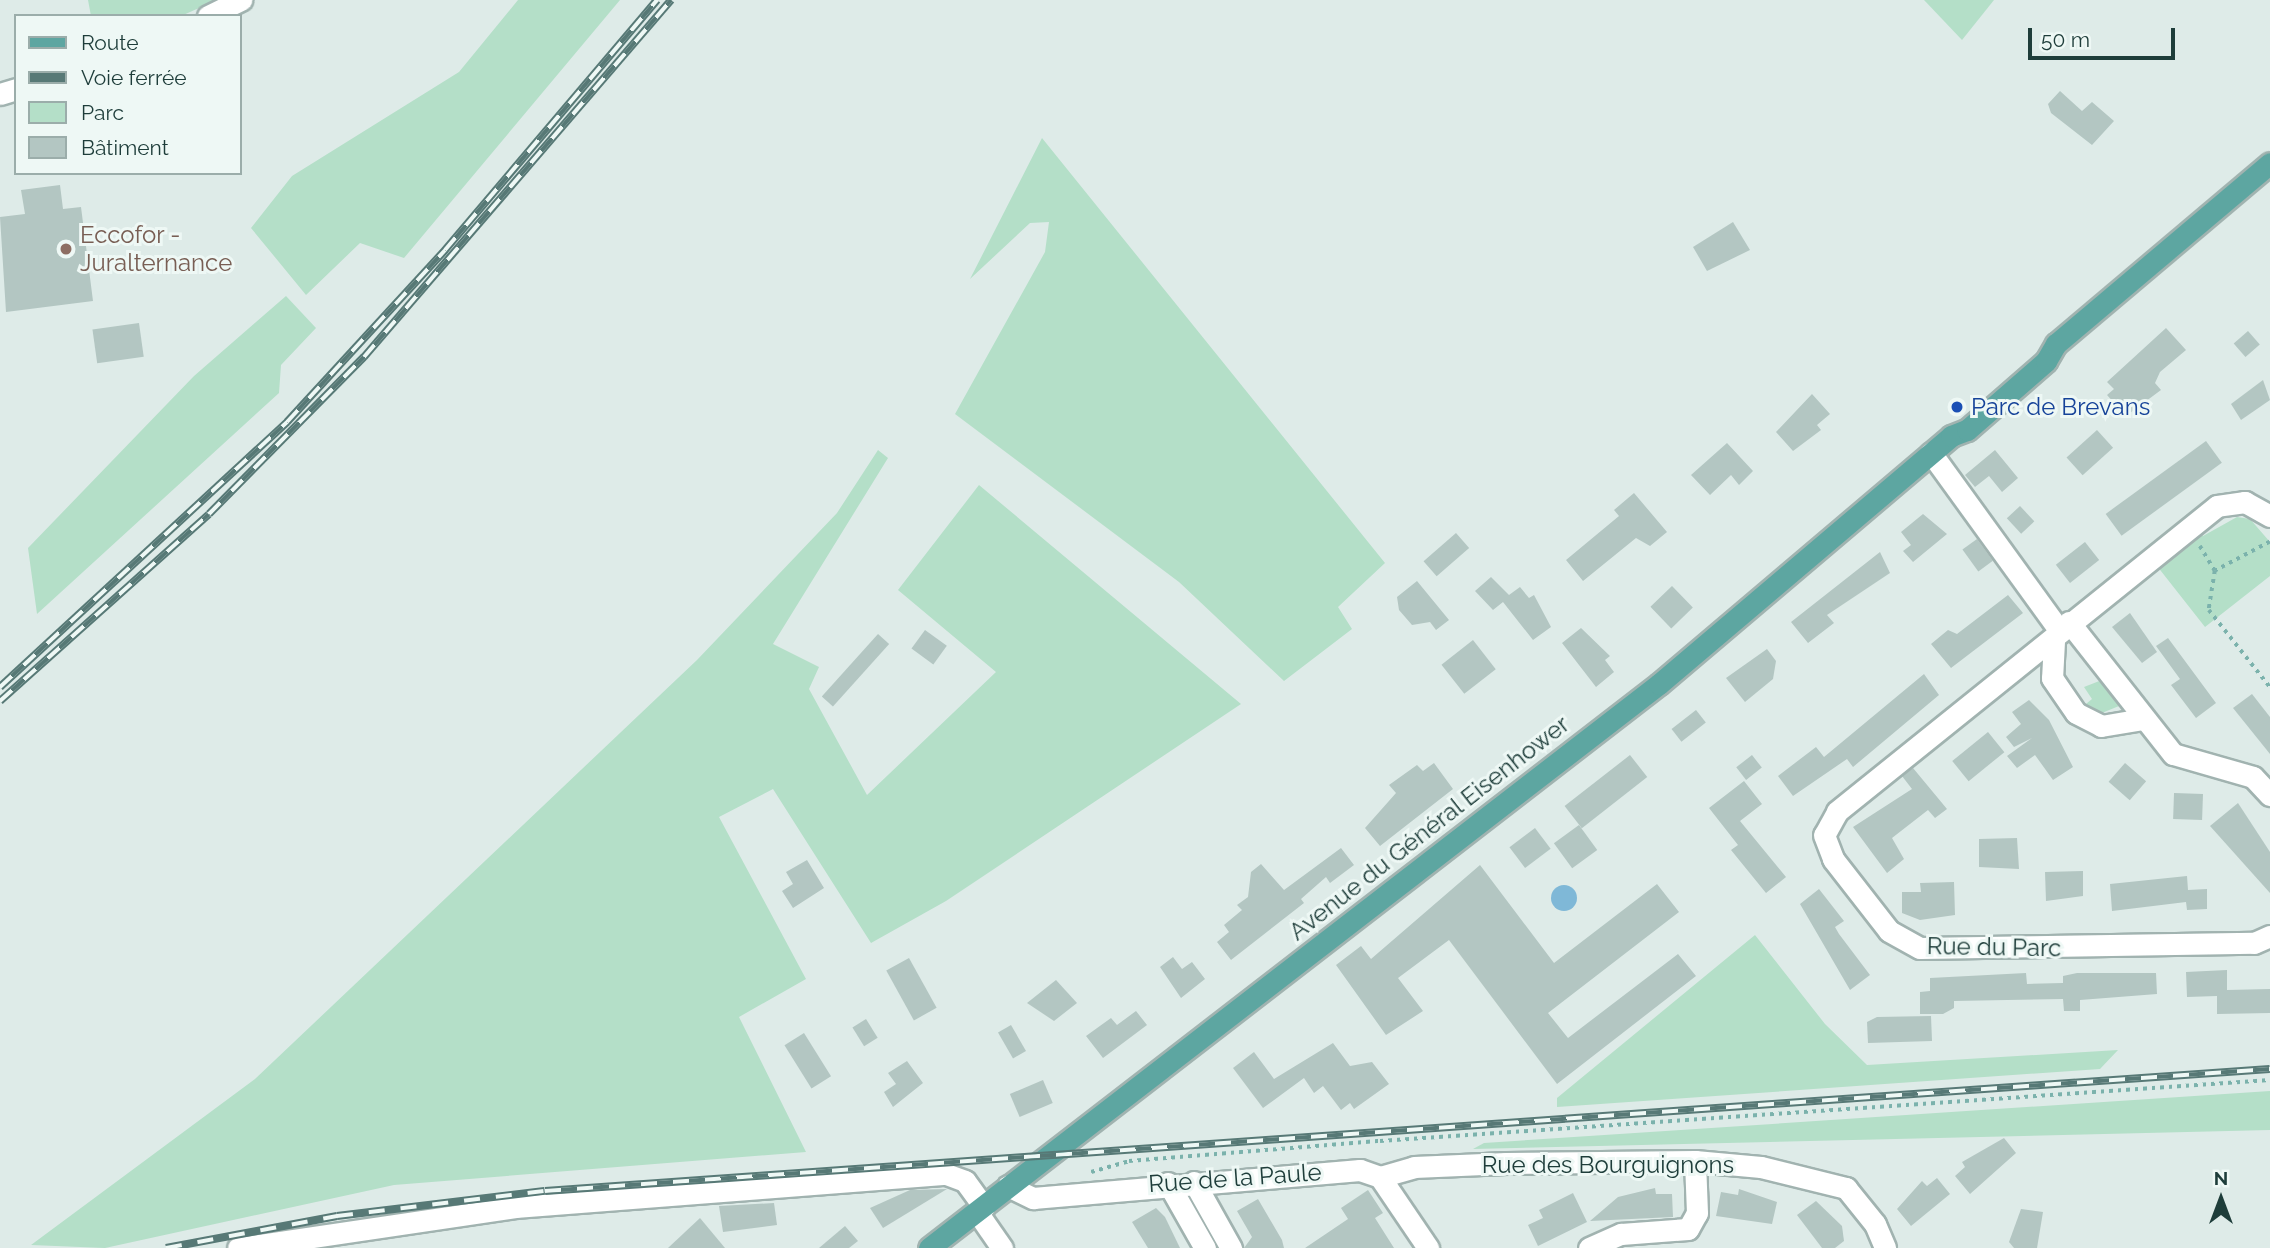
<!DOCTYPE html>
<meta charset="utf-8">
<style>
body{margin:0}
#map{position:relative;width:2270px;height:1248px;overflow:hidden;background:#deebe8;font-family:Raleway,sans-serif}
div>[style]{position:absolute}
.green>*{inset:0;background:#b4dfc8}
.water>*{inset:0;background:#7fb8d7}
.round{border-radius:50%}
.building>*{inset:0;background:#b3c6c2;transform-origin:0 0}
.path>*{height:3.5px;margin-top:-1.75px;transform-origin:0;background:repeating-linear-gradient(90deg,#7bb2ac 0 3.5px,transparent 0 8.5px)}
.roads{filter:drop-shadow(2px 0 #a1b3b0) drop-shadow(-2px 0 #a1b3b0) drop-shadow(0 2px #a1b3b0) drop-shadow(0 -2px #a1b3b0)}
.minor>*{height:21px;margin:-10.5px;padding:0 10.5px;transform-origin:10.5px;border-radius:10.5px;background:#fff}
.major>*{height:21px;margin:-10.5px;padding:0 10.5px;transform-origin:10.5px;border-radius:10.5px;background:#5da6a1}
.rail>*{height:8px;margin-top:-4px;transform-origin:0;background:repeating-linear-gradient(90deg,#eef8f5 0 16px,#577976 0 32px);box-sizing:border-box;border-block:2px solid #577976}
.dots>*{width:19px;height:19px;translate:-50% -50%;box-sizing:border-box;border:4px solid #eef8f5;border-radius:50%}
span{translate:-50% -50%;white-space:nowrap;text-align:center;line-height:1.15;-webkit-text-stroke:6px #eef8f5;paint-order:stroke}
.education-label{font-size:24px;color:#785e54}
.left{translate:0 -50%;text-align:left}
.transit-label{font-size:24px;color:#164399}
.street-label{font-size:24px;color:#1e3d3a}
.legend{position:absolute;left:14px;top:14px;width:228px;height:161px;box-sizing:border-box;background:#eef8f5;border:2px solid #9badaa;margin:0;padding:9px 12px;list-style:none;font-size:21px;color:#1e3d3a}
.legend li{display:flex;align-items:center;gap:14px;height:35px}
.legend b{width:35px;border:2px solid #9badaa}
.north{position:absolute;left:2186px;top:1164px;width:70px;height:70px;-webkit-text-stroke:5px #eef8f5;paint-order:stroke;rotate:0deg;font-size:19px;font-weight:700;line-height:28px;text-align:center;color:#1e3d3a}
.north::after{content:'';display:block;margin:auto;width:24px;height:32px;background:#1e3d3a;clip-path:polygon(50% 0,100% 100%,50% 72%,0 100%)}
.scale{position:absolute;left:2028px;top:28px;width:147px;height:32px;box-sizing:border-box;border:4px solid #1e3d3a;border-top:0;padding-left:9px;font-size:21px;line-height:24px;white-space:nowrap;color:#1e3d3a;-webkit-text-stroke:5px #eef8f5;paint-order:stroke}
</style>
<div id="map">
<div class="green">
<i style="clip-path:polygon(88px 0,217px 0,181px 16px,91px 16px)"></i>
<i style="clip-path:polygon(518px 0,620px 0,404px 258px,360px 243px,306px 295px,251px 228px,292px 176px,459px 72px)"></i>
<i style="clip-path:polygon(1924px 0,1994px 0,1962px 40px)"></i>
<i style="clip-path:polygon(1042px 138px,1385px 563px,1338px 607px,1352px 629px,1284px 681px,1179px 582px,955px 414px,1045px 252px,1049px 222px,1030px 223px,970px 279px)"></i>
<i style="clip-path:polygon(286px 296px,316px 328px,281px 365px,279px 393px,37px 614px,28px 548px,194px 376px)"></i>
<i style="clip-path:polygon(878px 450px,888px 458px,773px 644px,819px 667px,809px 689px,867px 795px,996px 672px,898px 590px,979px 485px,1241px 704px,946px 901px,871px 943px,773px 789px,719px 817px,806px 979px,739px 1017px,806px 1152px,394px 1185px,105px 1248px,31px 1245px,255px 1079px,697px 660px,837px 513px)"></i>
<i style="clip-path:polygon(2237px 517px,2250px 519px,2270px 542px,2270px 576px,2205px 627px,2157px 566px,2199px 532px,2203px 536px)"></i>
<i style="clip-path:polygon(2107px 678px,2119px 706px,2097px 715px,2081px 708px,2092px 699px,2084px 687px)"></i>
<i style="clip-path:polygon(1755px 935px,1825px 1024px,1867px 1065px,2118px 1050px,2100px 1069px,1557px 1107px,1557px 1098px)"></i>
<i style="clip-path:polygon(2270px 1091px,2270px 1130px,1473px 1149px,1484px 1143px)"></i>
</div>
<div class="water">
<i class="round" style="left:1551px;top:885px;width:26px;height:26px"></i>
</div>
<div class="building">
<i style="clip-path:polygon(2060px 91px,2082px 111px,2092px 102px,2114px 121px,2092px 145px,2051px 113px,2048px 104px)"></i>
<i style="clip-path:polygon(60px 185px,63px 209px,81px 207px,93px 301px,6px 312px,0 217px,25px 214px,21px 190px)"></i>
<i style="clip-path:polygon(1733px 222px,1750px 250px,1707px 271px,1693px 247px)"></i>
<i style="left:139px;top:323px;width:34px;height:47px;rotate:82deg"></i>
<i style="clip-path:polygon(2166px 328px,2186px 350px,2160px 372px,2155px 383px,2161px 390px,2126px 416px,2107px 395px,2114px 389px,2107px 382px)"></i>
<i style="left:2248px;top:331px;width:18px;height:19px;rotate:49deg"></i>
<i style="clip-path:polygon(2263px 380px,2270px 400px,2241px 420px,2231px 404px)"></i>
<i style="clip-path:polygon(1812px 394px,1830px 414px,1817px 425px,1821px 430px,1793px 451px,1776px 432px)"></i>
<i style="left:2097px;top:430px;width:24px;height:41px;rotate:48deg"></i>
<i style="left:2206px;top:441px;width:27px;height:124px;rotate:54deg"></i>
<i style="clip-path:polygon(1727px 443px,1753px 471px,1739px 485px,1731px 475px,1710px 495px,1691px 475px)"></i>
<i style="clip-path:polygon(1995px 450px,2018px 478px,2002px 492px,1989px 476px,1975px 487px,1965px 475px)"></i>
<i style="clip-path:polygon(1634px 493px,1667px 532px,1650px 546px,1636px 538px,1583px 581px,1566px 560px,1619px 516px,1614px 510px)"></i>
<i style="left:2020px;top:506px;width:21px;height:18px;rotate:47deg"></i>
<i style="clip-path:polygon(1923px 514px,1947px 534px,1913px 562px,1903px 551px,1911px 545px,1901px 532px)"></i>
<i style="left:1456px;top:533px;width:20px;height:43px;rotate:49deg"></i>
<i style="left:1977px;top:539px;width:27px;height:18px;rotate:54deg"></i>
<i style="left:2085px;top:542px;width:23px;height:37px;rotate:52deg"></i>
<i style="clip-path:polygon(1880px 552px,1890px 573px,1827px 615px,1834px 623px,1808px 643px,1791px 622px)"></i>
<i style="clip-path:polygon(1491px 577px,1509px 595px,1520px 587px,1529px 598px,1534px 595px,1551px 627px,1533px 640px,1503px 602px,1493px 610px,1475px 591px)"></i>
<i style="clip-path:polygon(1417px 581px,1449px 620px,1436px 630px,1430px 622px,1412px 625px,1399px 610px,1397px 597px)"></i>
<i style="left:1672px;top:586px;width:30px;height:30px;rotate:46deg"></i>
<i style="clip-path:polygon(2008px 595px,2023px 613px,1951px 668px,1931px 644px,1948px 630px,1957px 634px)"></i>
<i style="clip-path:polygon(2130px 613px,2157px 652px,2142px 663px,2112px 627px)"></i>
<i style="clip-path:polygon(1581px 628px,1610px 656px,1605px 660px,1614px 672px,1596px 687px,1562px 643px)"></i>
<i style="left:925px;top:630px;width:27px;height:23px;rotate:36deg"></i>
<i style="left:878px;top:634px;width:15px;height:84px;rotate:42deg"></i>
<i style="clip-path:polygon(2168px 638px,2216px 703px,2196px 718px,2171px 685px,2180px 679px,2156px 646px)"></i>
<i style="left:1473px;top:640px;width:37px;height:40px;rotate:52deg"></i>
<i style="clip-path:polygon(1767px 649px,1776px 661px,1773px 679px,1745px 702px,1726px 678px)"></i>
<i style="clip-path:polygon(1924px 674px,1939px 695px,1853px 767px,1847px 759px,1793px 796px,1778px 776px,1816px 747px,1824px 757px)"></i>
<i style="clip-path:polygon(2252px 694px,2270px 717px,2270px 754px,2233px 708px)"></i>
<i style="clip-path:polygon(2029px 700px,2049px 720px,2073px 767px,2053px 780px,2035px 755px,2017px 768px,2007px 756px,2032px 738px,2014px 747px,2006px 737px,2021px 724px,2012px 712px)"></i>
<i style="left:1696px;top:710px;width:16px;height:31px;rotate:52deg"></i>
<i style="left:1988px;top:732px;width:26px;height:46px;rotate:51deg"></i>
<i style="left:1630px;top:755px;width:28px;height:83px;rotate:52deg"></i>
<i style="left:1752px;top:755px;width:16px;height:20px;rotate:52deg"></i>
<i style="clip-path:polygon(1434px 763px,1453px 789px,1380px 846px,1365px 828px,1396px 793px,1389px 785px,1417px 765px,1423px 771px)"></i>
<i style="left:2125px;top:763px;width:28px;height:25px;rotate:41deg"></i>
<i style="clip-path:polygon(1913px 768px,1947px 809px,1935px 818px,1928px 810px,1892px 838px,1904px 859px,1887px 873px,1853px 827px,1912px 789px,1902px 776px)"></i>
<i style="clip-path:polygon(1744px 781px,1762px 804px,1740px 821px,1786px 877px,1766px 893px,1731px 850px,1738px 845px,1709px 808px)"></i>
<i style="left:2203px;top:794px;width:26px;height:29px;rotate:92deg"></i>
<i style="clip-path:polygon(2238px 803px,2270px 852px,2270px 893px,2210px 826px)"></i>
<i style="left:1579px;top:825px;width:31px;height:31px;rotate:54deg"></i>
<i style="left:1535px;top:828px;width:26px;height:32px;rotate:53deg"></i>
<i style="clip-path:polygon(2017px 838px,2019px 869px,1979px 867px,1979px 839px)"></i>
<i style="clip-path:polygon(1341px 848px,1354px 865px,1330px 883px,1326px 877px,1301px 899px,1304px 903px,1231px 960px,1217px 942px,1229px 932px,1224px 925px,1242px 910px,1237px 905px,1248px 897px,1251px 872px,1261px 864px,1284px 890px)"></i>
<i style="clip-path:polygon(807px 860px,824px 888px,793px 908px,782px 891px,793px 884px,786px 872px)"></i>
<i style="clip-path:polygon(1480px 865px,1554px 963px,1657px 884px,1679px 912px,1548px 1013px,1568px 1038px,1678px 954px,1696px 976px,1557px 1084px,1449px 940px,1398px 978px,1423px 1011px,1386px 1035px,1336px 965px,1361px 946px,1371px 959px)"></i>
<i style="clip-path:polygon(2083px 871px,2083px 896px,2046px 901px,2045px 872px)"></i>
<i style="clip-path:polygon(2187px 876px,2188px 890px,2207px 889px,2207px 909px,2187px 910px,2186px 902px,2112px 911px,2110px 884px)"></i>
<i style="clip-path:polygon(1954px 882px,1955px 915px,1920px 920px,1902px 913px,1902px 892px,1921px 892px,1920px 883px)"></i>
<i style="clip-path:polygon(1819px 889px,1844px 921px,1835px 927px,1839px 934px,1870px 975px,1850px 990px,1800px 904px)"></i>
<i style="clip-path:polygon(1173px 957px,1182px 969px,1192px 962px,1205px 979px,1181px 998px,1160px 967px)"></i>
<i style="left:909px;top:958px;width:57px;height:26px;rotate:61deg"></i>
<i style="clip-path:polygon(2227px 970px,2227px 990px,2270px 989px,2270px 1013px,2217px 1014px,2217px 996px,2187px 997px,2186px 972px)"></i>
<i style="clip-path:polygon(2026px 973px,2027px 984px,2063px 983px,2063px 976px,2077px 973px,2156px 973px,2157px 994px,2080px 1000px,2080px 1011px,2064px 1011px,2063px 999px,1954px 1001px,1954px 1008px,1943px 1014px,1920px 1014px,1920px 992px,1930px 991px,1930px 978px)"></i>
<i style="clip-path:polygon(1056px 980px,1077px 1003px,1054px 1021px,1027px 1003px)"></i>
<i style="clip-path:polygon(1136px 1011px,1147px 1025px,1103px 1058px,1086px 1036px,1111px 1018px,1117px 1025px)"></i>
<i style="clip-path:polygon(1931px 1016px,1932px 1041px,1868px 1043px,1867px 1022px,1877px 1017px)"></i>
<i style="left:866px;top:1019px;width:22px;height:16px;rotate:58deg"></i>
<i style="left:1011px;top:1025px;width:30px;height:15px;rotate:60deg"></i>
<i style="left:804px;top:1033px;width:51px;height:23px;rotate:58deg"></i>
<i style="clip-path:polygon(1333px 1043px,1350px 1066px,1372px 1062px,1389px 1084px,1354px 1109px,1350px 1103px,1341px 1110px,1323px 1086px,1314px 1093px,1304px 1078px,1263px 1108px,1233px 1068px,1254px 1052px,1274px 1079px)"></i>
<i style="clip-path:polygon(907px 1061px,923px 1083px,893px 1107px,884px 1092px,896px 1084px,888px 1073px)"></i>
<i style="left:1043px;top:1080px;width:25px;height:36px;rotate:67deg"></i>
<i style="clip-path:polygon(2004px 1138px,2016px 1153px,1970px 1194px,1955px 1176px,1965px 1167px,1962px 1162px)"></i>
<i style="clip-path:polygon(1937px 1178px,1950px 1194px,1911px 1226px,1897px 1209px,1922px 1181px,1927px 1186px)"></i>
<i style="clip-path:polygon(1655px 1188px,1656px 1194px,1672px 1194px,1673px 1217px,1590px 1221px,1618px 1197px)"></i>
<i style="clip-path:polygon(947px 1189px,883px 1228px,870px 1208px,910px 1190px)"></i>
<i style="clip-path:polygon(1739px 1189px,1777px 1202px,1772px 1224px,1716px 1216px,1721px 1192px,1738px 1195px)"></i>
<i style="clip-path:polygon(1368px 1190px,1383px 1213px,1375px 1218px,1394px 1248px,1305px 1248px,1348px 1219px,1341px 1208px)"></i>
<i style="clip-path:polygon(1573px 1193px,1587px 1222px,1538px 1246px,1528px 1225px,1543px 1218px,1539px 1210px)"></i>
<i style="clip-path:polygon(1258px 1199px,1282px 1240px,1284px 1248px,1244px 1248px,1252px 1237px,1237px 1211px)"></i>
<i style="clip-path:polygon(1816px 1201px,1842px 1226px,1844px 1241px,1835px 1248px,1822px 1248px,1797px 1215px)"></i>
<i style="clip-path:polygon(774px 1203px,777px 1225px,723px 1232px,719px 1206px)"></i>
<i style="clip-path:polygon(1156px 1208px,1165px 1217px,1180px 1248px,1148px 1248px,1132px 1222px)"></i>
<i style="clip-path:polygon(2021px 1209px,2043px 1212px,2037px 1248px,2014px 1248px,2009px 1242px)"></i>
<i style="clip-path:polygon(700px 1218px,725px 1248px,668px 1248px)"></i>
<i style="clip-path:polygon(845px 1226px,858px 1241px,849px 1248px,819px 1248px)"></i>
</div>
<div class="path">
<i style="left:2270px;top:542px;width:62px;rotate:152.2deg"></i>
<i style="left:2215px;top:571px;width:39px;rotate:99deg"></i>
<i style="left:2209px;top:610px;width:98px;rotate:51.6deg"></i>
<i style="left:2200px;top:546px;width:29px;rotate:59deg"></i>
<i style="left:1091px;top:1172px;width:40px;rotate:-16deg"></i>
<i style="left:1129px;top:1161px;width:252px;rotate:-4.6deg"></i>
<i style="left:1380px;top:1141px;width:892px;rotate:-3.92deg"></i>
</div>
<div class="roads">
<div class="minor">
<i style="left:208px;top:16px;width:37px;rotate:-26deg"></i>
<i style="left:0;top:94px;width:17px;rotate:-17deg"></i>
<i style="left:1931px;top:453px;width:218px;rotate:54.1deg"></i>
<i style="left:2270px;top:516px;width:29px;rotate:-151deg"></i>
<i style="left:2245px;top:502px;width:28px;rotate:172deg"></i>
<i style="left:2217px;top:506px;width:488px;rotate:141.2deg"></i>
<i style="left:1837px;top:812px;width:26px;rotate:119deg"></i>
<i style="left:1824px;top:835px;width:26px;rotate:69deg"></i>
<i style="left:1833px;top:859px;width:91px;rotate:52.1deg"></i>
<i style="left:1889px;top:931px;width:35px;rotate:29deg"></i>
<i style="left:1920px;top:948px;width:334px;rotate:-0.9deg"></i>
<i style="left:2254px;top:943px;width:17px;rotate:-24deg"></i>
<i style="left:2069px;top:622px;width:168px;rotate:51.8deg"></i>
<i style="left:2173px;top:754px;width:83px;rotate:16deg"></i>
<i style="left:2253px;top:777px;width:25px;rotate:47deg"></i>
<i style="left:2054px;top:641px;width:37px;rotate:93deg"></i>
<i style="left:2052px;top:678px;width:42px;rotate:55.6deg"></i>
<i style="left:2076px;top:713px;width:28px;rotate:27deg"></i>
<i style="left:2101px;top:726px;width:43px;rotate:-9.5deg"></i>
<i style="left:1380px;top:1177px;width:35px;rotate:-16deg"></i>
<i style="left:1414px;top:1167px;width:92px;rotate:-2.5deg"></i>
<i style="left:1506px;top:1163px;width:189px;rotate:-0.6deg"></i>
<i style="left:1695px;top:1161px;width:66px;rotate:5.2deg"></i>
<i style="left:1761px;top:1167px;width:88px;rotate:13.9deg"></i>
<i style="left:1846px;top:1188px;width:46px;rotate:51.1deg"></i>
<i style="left:1875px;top:1224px;width:26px;rotate:67deg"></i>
<i style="left:1194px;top:1182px;width:76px;rotate:60.7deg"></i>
<i style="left:1168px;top:1183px;width:75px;rotate:60.4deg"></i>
<i style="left:1008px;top:1186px;width:28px;rotate:26deg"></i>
<i style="left:1033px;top:1198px;width:328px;rotate:-4.9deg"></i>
<i style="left:1360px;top:1170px;width:21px;rotate:19deg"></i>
<i style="left:1380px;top:1177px;width:86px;rotate:55.9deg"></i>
<i style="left:977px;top:1212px;width:44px;rotate:55.2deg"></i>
<i style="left:238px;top:1248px;width:280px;rotate:-8.4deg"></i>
<i style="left:515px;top:1207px;width:432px;rotate:-4.4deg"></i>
<i style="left:946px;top:1174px;width:20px;rotate:20deg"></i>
<i style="left:965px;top:1181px;width:32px;rotate:54deg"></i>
<i style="left:1589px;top:1248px;width:35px;rotate:-24deg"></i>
<i style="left:1621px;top:1234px;width:67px;rotate:-4.3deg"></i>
<i style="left:1688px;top:1229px;width:18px;rotate:-61deg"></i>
<i style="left:1697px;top:1213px;width:52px;rotate:-92.2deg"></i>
</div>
<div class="major">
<i style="left:929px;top:1248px;width:922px;rotate:-37.69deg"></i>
<i style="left:1659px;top:684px;width:383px;rotate:-40.3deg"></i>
<i style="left:1951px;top:436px;width:17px;rotate:-21deg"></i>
<i style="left:1967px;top:430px;width:105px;rotate:-41.1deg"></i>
<i style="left:2046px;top:361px;width:20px;rotate:-60deg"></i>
<i style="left:2056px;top:344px;width:280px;rotate:-40.2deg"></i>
</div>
</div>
<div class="rail">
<i style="left:0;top:687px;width:391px;rotate:-42.7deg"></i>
<i style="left:287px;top:422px;width:234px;rotate:-47.4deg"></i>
<i style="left:445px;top:250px;width:328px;rotate:-49.7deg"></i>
<i style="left:0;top:701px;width:280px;rotate:-41.8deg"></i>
<i style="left:209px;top:514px;width:221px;rotate:-45.4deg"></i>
<i style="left:364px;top:357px;width:471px;rotate:-49.3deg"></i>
<i style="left:166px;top:1248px;width:174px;rotate:-10.6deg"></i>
<i style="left:337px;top:1216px;width:209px;rotate:-6.9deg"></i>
<i style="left:545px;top:1191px;width:1729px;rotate:-4.05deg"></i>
</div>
<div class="dots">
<i style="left:66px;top:249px;background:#8d6e63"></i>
<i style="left:1957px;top:407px;background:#1a4fb4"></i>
</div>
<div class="education-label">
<span class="left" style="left:80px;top:249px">Eccofor -<br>Juralternance</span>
</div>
<div class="transit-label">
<span class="left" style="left:1971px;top:407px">Parc de Brevans</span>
</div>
<div class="street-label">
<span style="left:1429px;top:828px;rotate:-38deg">Avenue du Général Eisenhower</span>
<span style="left:1994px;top:947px;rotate:1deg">Rue du Parc</span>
<span style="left:1608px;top:1165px">Rue des Bourguignons</span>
<span style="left:1235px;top:1178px;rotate:-4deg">Rue de la Paule</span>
</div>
<ul class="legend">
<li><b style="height:9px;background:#5da6a1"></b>Route</li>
<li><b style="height:9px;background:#577976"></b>Voie ferrée</li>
<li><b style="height:19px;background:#b4dfc8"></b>Parc</li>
<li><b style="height:19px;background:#b3c6c2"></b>Bâtiment</li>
</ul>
<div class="north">N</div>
<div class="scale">50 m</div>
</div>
